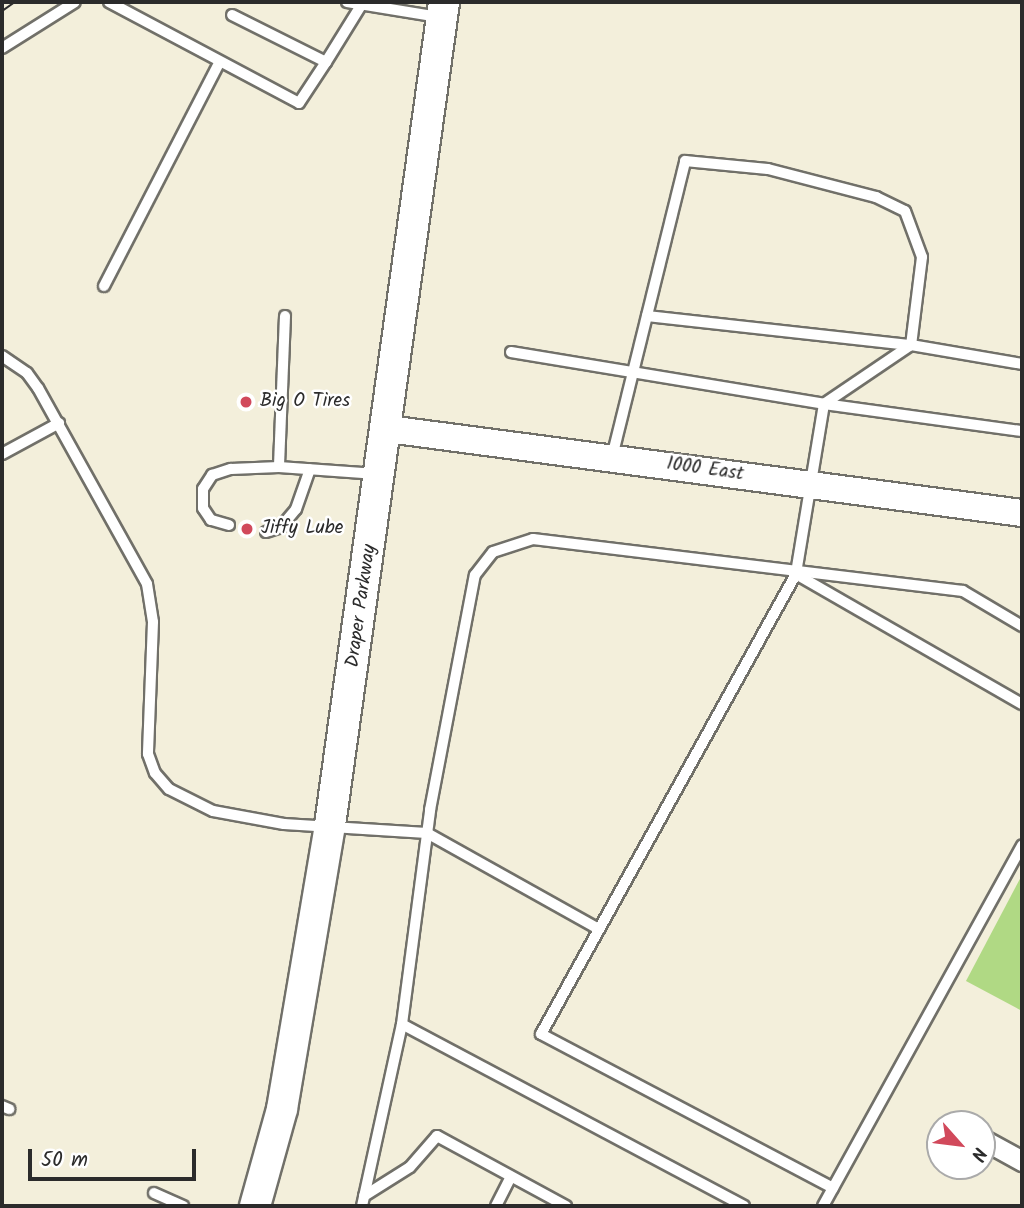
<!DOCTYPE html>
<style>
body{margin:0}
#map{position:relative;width:1024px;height:1208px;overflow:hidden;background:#f3efdb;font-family:Kalam,sans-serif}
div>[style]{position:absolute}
.green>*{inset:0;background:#b0d984}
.roads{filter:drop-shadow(2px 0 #717069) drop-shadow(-2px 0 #717069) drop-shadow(0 2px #717069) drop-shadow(0 -2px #717069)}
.lane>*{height:10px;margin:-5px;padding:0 5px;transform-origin:5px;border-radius:5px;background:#fff}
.street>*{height:19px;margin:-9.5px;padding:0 9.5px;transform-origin:9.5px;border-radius:9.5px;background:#fff}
.secondary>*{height:26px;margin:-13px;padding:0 13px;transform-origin:13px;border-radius:13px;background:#fff}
.primary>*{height:30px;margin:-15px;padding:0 15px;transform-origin:15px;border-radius:15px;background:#fff}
.tram>*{height:2px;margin:-1px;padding:0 1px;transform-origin:1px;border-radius:1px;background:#2b2b2b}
.dots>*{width:19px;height:19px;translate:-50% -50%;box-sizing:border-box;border:4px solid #fff;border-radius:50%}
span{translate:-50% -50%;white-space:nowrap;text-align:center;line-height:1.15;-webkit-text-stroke:5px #fff;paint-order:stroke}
.poi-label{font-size:19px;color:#2b2b2b}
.left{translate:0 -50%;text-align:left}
.street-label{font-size:19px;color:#2b2b2b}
.frame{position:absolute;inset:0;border:4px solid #2b2b2b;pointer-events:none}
.north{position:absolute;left:926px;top:1110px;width:70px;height:70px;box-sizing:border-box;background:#fff;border:2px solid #aaa;border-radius:50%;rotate:118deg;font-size:19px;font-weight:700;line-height:28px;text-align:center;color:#2b2b2b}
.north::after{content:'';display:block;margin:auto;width:24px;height:32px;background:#d1495b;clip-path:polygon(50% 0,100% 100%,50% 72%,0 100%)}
.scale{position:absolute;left:28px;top:1149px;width:168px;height:32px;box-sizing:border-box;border:4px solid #2b2b2b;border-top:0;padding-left:9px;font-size:21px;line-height:24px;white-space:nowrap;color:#2b2b2b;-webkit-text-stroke:5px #fff;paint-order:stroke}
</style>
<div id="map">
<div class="green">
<i style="clip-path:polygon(1022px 875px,1022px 1011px,966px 981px)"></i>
</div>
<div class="roads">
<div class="lane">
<i style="left:109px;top:2px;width:215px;rotate:28deg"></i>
<i style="left:299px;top:103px;width:49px;rotate:-56.6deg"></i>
<i style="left:326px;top:62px;width:105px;rotate:-153.4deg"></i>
<i style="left:347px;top:2px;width:93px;rotate:9.3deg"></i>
<i style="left:2px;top:48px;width:86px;rotate:-32.2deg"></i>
<i style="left:326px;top:62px;width:68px;rotate:-58.2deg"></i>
<i style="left:104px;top:286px;width:251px;rotate:-62.7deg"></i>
<i style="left:285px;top:316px;width:151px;rotate:92.3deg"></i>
<i style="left:279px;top:467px;width:98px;rotate:4.1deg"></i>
<i style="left:647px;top:316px;width:266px;rotate:6.3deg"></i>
<i style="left:911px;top:345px;width:113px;rotate:9.7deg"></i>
<i style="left:511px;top:352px;width:317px;rotate:9.4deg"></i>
<i style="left:824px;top:404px;width:200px;rotate:7.8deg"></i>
<i style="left:2px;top:356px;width:30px;rotate:34deg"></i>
<i style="left:27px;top:373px;width:19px;rotate:54deg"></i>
<i style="left:38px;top:388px;width:224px;rotate:60.9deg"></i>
<i style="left:147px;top:584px;width:38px;rotate:81deg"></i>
<i style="left:153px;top:622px;width:132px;rotate:92.2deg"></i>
<i style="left:148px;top:754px;width:20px;rotate:70deg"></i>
<i style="left:155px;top:773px;width:21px;rotate:49deg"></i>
<i style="left:169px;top:789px;width:49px;rotate:26.6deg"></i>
<i style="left:213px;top:811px;width:72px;rotate:10.4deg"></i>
<i style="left:284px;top:824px;width:143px;rotate:3.6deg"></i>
<i style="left:427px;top:833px;width:197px;rotate:29.2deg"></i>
<i style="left:2px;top:454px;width:65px;rotate:-28.5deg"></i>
<i style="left:612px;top:457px;width:305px;rotate:-76.1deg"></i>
<i style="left:685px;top:161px;width:83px;rotate:5.5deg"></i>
<i style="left:768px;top:169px;width:112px;rotate:14.5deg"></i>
<i style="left:876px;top:197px;width:32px;rotate:26deg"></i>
<i style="left:905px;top:211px;width:49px;rotate:69.7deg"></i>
<i style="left:922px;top:257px;width:89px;rotate:97.1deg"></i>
<i style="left:911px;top:345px;width:105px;rotate:145.9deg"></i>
<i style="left:824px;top:404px;width:172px;rotate:99.4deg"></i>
<i style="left:796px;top:574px;width:526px;rotate:119deg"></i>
<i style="left:541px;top:1034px;width:330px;rotate:27.8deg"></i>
<i style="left:229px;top:525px;width:19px;rotate:-164deg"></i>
<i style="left:211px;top:520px;width:14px;rotate:-124deg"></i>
<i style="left:203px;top:508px;width:19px;rotate:-90deg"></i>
<i style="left:203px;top:489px;width:17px;rotate:-57deg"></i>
<i style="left:212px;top:475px;width:20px;rotate:-18deg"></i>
<i style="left:231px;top:469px;width:48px;rotate:-2.4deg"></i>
<i style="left:266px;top:532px;width:16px;rotate:-18deg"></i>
<i style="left:281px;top:527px;width:23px;rotate:-50deg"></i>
<i style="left:296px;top:509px;width:42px;rotate:-70.7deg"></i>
<i style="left:801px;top:577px;width:255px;rotate:29.9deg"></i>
<i style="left:2px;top:1106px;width:8px;rotate:23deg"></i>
<i style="left:154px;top:1193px;width:32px;rotate:24deg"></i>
<i style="left:364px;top:1196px;width:54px;rotate:-32.2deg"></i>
<i style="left:410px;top:1167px;width:41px;rotate:-48.9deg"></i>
<i style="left:437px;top:1136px;width:147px;rotate:28.5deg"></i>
<i style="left:362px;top:1206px;width:186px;rotate:-77.6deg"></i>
<i style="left:496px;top:1206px;width:33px;rotate:-63deg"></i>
<i style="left:744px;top:1206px;width:387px;rotate:-152deg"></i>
<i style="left:402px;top:1024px;width:216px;rotate:-82.5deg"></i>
<i style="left:430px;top:810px;width:239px;rotate:-79.2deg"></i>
<i style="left:475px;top:575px;width:29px;rotate:-52deg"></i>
<i style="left:493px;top:552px;width:42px;rotate:-18deg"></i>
<i style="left:533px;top:539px;width:433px;rotate:6.9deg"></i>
<i style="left:963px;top:591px;width:69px;rotate:30.7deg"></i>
<i style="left:823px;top:1206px;width:412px;rotate:-61.1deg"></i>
</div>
<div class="street">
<i style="left:982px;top:1139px;width:46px;rotate:28.8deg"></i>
</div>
<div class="secondary">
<i style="left:388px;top:429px;width:640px;rotate:7.55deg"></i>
</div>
<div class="primary">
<i style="left:255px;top:1206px;width:101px;rotate:-74.4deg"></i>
<i style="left:282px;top:1109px;width:288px;rotate:-80.4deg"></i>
<i style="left:330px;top:825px;width:831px;rotate:-82.11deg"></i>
</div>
</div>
<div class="tram">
<i style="left:2px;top:11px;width:16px;rotate:-35deg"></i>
</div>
<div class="dots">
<i style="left:246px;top:402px;background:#d1495b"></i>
<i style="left:247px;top:529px;background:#d1495b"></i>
</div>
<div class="poi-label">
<span class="left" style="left:260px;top:402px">Big O Tires</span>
<span class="left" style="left:261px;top:529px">Jiffy Lube</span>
</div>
<div class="street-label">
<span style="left:705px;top:470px;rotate:8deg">1000 East</span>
<span style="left:362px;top:606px;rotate:-82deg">Draper Parkway</span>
</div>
<div class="frame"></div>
<div class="north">N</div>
<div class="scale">50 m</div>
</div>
